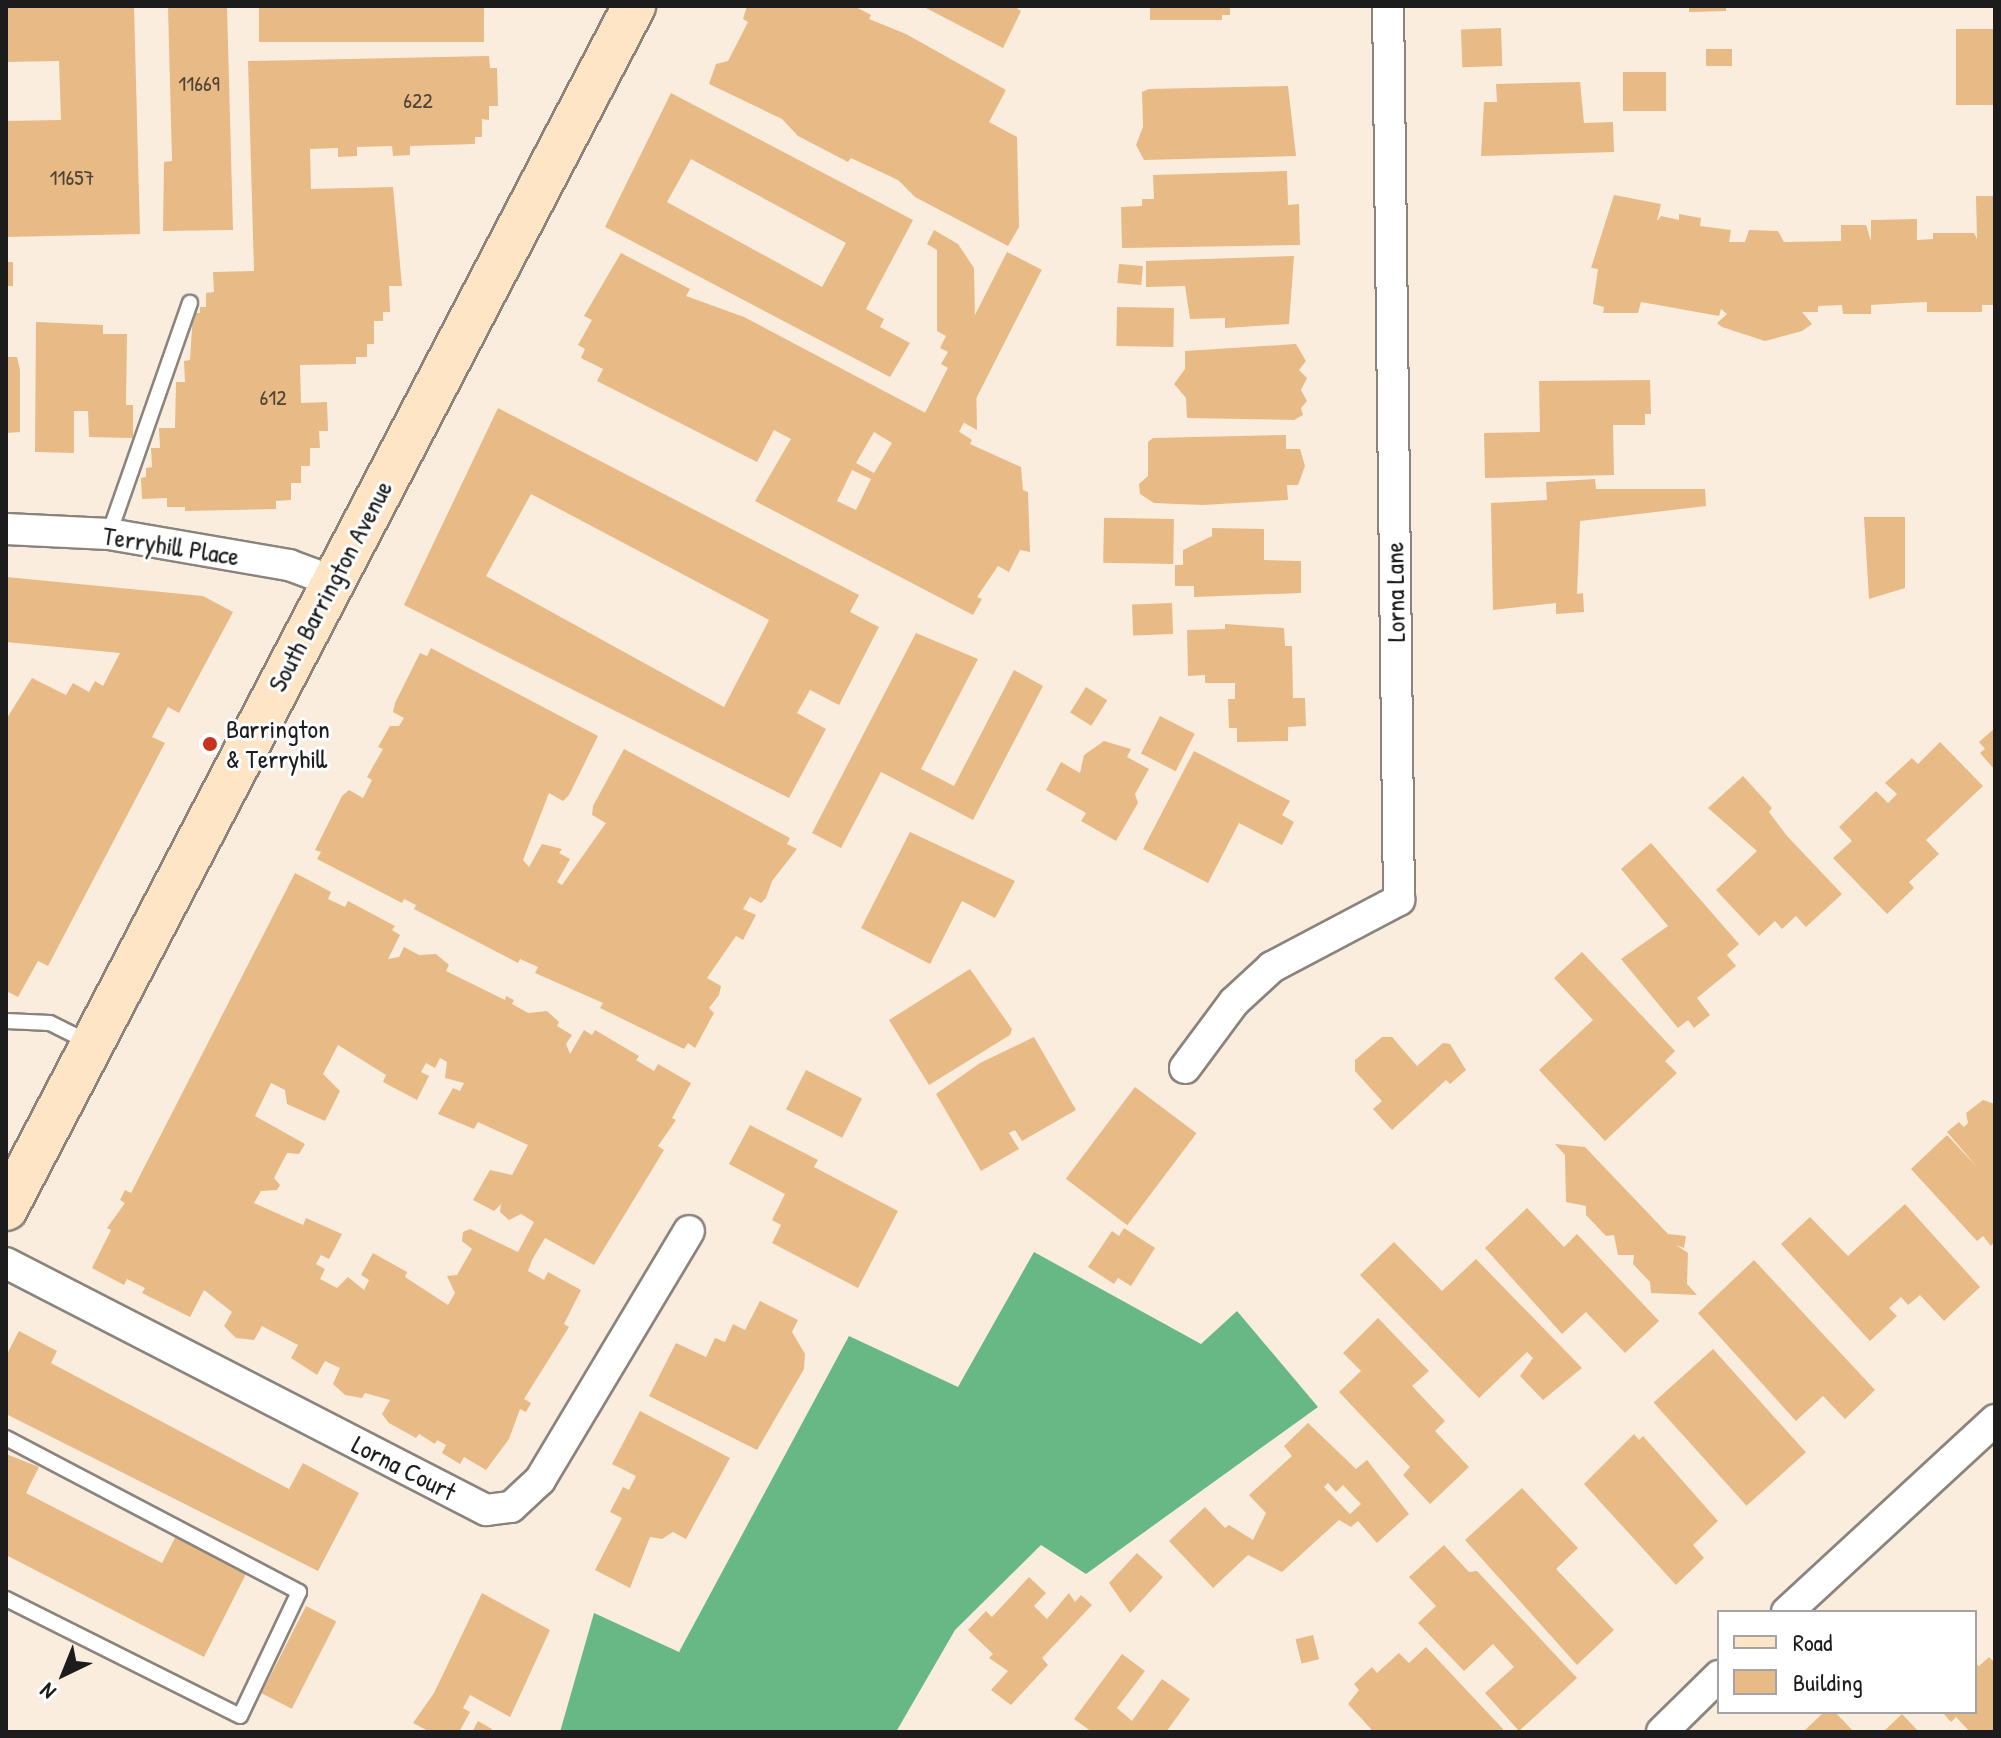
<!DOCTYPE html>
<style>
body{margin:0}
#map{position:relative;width:2001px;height:1738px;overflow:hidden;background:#faedde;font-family:"Patrick Hand",sans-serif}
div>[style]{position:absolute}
.forest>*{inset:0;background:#67b884}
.building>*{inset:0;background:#e8ba86;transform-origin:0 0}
.roads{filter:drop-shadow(2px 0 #8b847d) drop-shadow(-2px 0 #8b847d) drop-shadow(0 2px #8b847d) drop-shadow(0 -2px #8b847d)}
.lane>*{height:14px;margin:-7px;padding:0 7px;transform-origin:7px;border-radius:7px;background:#fff}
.street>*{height:30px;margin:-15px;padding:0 15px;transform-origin:15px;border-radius:15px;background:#fff}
.secondary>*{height:42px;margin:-21px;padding:0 21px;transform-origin:21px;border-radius:21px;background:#fee5c5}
.dots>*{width:22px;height:22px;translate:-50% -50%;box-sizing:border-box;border:4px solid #fff;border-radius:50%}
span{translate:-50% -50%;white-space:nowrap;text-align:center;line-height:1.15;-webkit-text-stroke:6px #fff;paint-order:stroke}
.number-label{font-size:22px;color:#4f4436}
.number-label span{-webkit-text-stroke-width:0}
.street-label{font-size:26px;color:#1c1c1c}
.poi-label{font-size:26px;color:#1c1c1c}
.left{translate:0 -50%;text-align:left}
.frame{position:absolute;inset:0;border:8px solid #1c1c1c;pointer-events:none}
.legend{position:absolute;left:1717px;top:1610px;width:260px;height:104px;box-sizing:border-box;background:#fff;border:2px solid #a4a4a4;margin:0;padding:10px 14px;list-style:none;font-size:24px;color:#1c1c1c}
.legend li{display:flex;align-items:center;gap:16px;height:40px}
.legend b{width:40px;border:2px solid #a4a4a4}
.north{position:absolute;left:24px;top:1634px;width:80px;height:80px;-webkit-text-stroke:6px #fff;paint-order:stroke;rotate:223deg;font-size:22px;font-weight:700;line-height:32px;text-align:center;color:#1c1c1c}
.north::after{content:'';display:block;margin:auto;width:28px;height:36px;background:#1c1c1c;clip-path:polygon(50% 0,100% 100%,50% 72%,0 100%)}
</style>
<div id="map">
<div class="forest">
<i style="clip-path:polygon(1034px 1252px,1201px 1344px,1237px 1311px,1318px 1407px,1086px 1574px,1041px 1545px,955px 1630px,896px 1732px,560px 1732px,594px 1613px,679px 1652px,849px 1336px,958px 1387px)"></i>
</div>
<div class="building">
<i style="clip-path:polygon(6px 6px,134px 6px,140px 234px,6px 237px,6px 121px,61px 120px,59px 61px,6px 62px)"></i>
<i style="clip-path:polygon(168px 6px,227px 6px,233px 230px,163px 231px,164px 162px,172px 161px)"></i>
<i style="left:259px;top:6px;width:225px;height:36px"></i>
<i style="clip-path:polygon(747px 6px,854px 6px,871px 15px,869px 19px,906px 34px,1006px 90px,989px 122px,1017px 137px,1019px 227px,1008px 246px,915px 197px,898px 180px,851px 158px,848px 162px,798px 136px,782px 119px,709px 84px,716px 64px,728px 61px,748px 22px,743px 19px)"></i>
<i style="clip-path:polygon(922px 6px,1014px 6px,1021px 11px,1003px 48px)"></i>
<i style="clip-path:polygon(1150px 6px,1230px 6px,1230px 15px,1222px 15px,1222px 20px,1150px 20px)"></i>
<i style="clip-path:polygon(1689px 6px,1726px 6px,1726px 11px,1689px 12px)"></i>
<i style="left:1501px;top:28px;width:38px;height:40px;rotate:88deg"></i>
<i style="left:1995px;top:29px;width:76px;height:39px;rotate:90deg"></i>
<i style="left:1706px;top:49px;width:26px;height:17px"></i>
<i style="clip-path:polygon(489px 56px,490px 68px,497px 68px,498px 106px,489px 106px,489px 120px,482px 119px,482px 137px,475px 137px,475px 144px,410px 146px,410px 155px,393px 156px,392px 146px,357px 147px,357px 156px,338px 157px,338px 148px,310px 149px,311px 189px,393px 187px,402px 286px,389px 286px,390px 312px,383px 312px,383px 321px,374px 321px,374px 344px,367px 344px,367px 357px,356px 357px,356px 364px,300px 365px,301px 403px,327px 402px,328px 431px,319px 431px,320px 448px,310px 448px,310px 466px,301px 466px,301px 483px,291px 483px,291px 500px,276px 501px,276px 509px,185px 511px,185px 507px,167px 507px,167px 498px,142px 499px,141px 478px,146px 477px,146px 468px,152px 467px,151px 448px,160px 448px,159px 428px,175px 428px,176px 382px,185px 382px,184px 361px,190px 360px,193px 313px,200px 313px,200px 307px,206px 307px,206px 293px,214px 292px,213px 272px,254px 271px,248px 61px)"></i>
<i style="left:1623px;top:72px;width:43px;height:39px"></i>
<i style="clip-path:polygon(1580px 82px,1584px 123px,1613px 122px,1614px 152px,1481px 156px,1484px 102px,1497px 102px,1496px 84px)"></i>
<i style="clip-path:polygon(1288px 86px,1296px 156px,1144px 160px,1136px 145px,1143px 127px,1142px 92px,1149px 89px)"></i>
<i style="clip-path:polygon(evenodd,671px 93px,913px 220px,866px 309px,884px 319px,880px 327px,910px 343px,890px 377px,605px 227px,671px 93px,691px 159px,846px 243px,822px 287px,667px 202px,691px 159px)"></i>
<i style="clip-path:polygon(1287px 171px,1288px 205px,1299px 204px,1300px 245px,1122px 248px,1121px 207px,1142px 206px,1142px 199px,1154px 199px,1153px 175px)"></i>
<i style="clip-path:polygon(1614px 195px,1661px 204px,1657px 221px,1661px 216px,1679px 220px,1679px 214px,1701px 218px,1700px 226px,1731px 230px,1729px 242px,1745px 242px,1749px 230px,1778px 231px,1784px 242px,1841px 241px,1841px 225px,1866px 225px,1871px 241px,1871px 220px,1917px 219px,1917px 240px,1933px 239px,1933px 233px,1974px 233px,1977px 239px,1976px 196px,1995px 196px,1995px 305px,1982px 305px,1982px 312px,1927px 312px,1927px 302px,1904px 303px,1871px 305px,1871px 314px,1843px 314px,1842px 305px,1818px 306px,1818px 312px,1802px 312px,1812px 324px,1802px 331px,1765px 341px,1722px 327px,1717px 323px,1727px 314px,1721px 309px,1719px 316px,1641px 302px,1638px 313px,1603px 313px,1604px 307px,1593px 304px,1598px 269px,1591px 268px)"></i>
<i style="clip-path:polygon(934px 230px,958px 244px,974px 268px,977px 430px,936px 407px,947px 385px,941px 382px,948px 368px,941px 364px,948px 352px,940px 348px,946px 336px,937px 331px,937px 250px,927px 244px)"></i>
<i style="left:1007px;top:252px;width:39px;height:196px;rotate:27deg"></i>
<i style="clip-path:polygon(evenodd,621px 253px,690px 289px,686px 296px,744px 317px,952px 427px,972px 440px,970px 444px,1021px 467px,1023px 490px,1028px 492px,1030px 552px,1020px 550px,1009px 572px,998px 566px,977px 597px,982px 599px,973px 615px,755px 501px,791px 439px,774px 430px,757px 462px,597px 381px,603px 369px,581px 358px,585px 349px,578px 345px,592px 320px,584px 316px,621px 253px,874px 432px,892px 443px,874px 473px,856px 463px,874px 432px,621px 253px,852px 470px,871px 479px,856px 510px,837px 501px,852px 470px)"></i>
<i style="clip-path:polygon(1294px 256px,1289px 324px,1225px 328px,1225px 318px,1190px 319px,1185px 286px,1146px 287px,1146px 261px)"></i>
<i style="left:6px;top:262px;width:7px;height:24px"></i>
<i style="left:1119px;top:264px;width:24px;height:19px;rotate:5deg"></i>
<i style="left:1117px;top:307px;width:57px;height:39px;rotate:1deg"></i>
<i style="clip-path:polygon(36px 322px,103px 325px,103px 334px,127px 334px,126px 405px,133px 405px,133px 438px,89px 437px,88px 411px,74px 411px,74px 453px,35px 452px)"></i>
<i style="clip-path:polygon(1296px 344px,1306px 361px,1299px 370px,1307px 378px,1301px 390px,1307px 401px,1301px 408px,1303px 415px,1294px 420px,1187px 418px,1186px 398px,1174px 384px,1185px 369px,1185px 351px)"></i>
<i style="clip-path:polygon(6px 357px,17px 357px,20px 370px,20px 432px,6px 433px)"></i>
<i style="clip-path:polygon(1650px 380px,1651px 414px,1645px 414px,1645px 425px,1613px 425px,1614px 475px,1485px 478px,1484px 433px,1540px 432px,1539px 381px)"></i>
<i style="clip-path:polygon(evenodd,498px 408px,859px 595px,850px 612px,879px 627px,839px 705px,810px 690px,797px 713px,826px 729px,789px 798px,404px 605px,498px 408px,531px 494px,769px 620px,724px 707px,486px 576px,531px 494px)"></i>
<i style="clip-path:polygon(1286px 435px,1286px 449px,1300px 449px,1305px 466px,1298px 485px,1287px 485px,1288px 500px,1203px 505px,1154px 503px,1140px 494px,1139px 484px,1148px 476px,1148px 442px,1153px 438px)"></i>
<i style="clip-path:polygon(1595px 479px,1596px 489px,1705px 489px,1706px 506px,1580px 521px,1577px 594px,1583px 593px,1584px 612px,1556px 614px,1556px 603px,1493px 610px,1491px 503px,1547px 500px,1546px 482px)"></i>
<i style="clip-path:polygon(1864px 517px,1905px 517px,1905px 588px,1869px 599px)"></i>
<i style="left:1174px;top:519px;width:45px;height:70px;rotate:91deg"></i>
<i style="clip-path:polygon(1212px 528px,1264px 529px,1264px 560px,1301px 561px,1301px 593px,1194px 597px,1194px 586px,1175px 586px,1175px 565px,1183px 565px,1183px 550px,1212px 536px)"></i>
<i style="clip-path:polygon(6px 577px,203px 596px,233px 612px,179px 713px,168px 707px,152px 737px,165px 743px,48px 966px,38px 961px,18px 997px,6px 991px,7px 718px,32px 678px,66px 695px,73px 683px,89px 692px,95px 681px,103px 686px,120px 653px,6px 642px)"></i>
<i style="left:1172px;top:603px;width:31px;height:40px;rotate:88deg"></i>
<i style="clip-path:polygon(1225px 624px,1284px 628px,1285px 646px,1292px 646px,1293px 698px,1305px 698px,1306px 726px,1288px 727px,1288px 741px,1237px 742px,1237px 728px,1229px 728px,1228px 699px,1235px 699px,1235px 683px,1205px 683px,1205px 675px,1188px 676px,1187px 630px,1225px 629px)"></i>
<i style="clip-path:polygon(916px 633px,978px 659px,921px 769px,954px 786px,1014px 670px,1043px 686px,973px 820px,881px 772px,841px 848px,812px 833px)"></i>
<i style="clip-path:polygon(431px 648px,598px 736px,569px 795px,563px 801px,549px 793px,523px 860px,529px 867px,542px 844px,562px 849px,559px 853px,570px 859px,557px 882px,562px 885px,606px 823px,592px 815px,593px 806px,624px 749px,790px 838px,787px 844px,797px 849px,772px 881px,766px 898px,761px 903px,750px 897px,743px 909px,756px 915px,743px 940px,736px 936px,707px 978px,721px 986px,719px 995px,709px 1008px,714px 1013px,695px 1048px,688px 1043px,684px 1049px,600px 1008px,603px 1003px,535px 973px,538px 967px,520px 959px,518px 963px,414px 909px,416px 905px,404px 899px,402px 903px,317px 859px,321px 852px,315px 850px,342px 796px,349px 790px,363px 798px,372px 780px,367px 777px,383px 749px,378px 747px,390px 726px,399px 726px,404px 718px,393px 712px,395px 703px,420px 653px,427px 656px)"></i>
<i style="left:1086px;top:687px;width:25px;height:30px;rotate:32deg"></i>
<i style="left:1160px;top:716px;width:39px;height:42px;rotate:27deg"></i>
<i style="clip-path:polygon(1995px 728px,1995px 770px,1980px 753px,1985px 749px,1979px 742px)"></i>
<i style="clip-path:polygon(1104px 741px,1131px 749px,1127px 757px,1149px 769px,1135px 794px,1138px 803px,1116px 841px,1081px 821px,1086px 813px,1046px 790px,1061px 762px,1080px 773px,1084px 755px)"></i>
<i style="clip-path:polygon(1940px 742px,1983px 786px,1926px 840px,1939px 854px,1909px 882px,1914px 888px,1887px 914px,1833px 858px,1852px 841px,1839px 827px,1876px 791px,1888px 803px,1897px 794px,1885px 783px,1912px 758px,1918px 764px)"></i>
<i style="clip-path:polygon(1194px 751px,1290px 801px,1282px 815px,1294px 822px,1282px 845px,1239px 823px,1208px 883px,1143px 849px)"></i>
<i style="clip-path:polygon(1743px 776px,1772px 808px,1769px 812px,1787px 836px,1842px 894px,1806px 927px,1796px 916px,1782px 929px,1775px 921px,1759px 936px,1716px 890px,1757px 851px,1708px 808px)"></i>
<i style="clip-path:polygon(910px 832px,1015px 881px,995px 918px,962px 901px,930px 964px,861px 928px)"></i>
<i style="clip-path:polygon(1651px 843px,1739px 944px,1727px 955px,1736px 966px,1697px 998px,1710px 1015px,1694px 1028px,1688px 1020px,1678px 1028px,1621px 959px,1668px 926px,1621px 869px)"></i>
<i style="clip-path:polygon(evenodd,295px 873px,331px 892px,328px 899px,345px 907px,348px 901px,395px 926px,392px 930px,400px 935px,388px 959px,399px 957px,404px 947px,419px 955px,436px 954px,449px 965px,446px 971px,505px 1000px,506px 996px,514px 1000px,512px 1004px,528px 1013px,547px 1011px,559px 1022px,557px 1026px,572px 1035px,566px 1044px,570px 1054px,584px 1030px,592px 1035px,595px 1030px,639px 1056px,636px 1060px,654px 1071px,658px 1064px,691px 1083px,672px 1118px,676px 1120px,658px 1146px,664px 1150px,594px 1265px,545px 1238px,532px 1260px,528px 1271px,544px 1280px,548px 1272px,581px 1290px,564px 1324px,569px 1327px,524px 1399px,531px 1403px,526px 1412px,520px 1409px,509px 1439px,486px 1470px,464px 1457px,460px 1464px,442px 1453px,446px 1445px,437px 1440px,435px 1444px,419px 1434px,416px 1438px,389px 1423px,382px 1414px,390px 1400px,365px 1393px,362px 1398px,345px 1395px,333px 1384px,340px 1368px,325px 1361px,317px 1375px,311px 1371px,291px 1358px,298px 1345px,262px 1326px,254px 1340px,236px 1338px,224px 1326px,232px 1312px,204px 1290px,190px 1317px,142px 1293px,145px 1288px,127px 1279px,124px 1285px,92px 1268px,111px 1230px,107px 1228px,125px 1203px,120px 1200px,125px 1190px,131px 1193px,295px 873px,338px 1045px,386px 1075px,383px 1082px,417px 1100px,429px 1076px,421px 1072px,426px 1063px,435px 1068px,440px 1058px,447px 1062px,445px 1078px,464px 1083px,460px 1091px,453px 1088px,438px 1114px,474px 1129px,478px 1122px,528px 1145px,512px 1175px,490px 1170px,473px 1200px,494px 1211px,501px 1204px,500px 1212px,509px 1220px,521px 1214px,534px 1222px,518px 1252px,470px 1229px,463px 1232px,462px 1241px,472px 1249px,457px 1275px,447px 1276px,455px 1293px,448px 1305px,405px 1277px,407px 1272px,373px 1253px,361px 1275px,369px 1280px,364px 1290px,348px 1277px,337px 1288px,320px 1279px,325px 1269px,316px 1264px,321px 1255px,329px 1259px,342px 1234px,306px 1218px,303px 1225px,254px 1203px,261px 1191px,277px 1190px,280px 1185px,274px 1178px,287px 1153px,299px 1154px,305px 1144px,255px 1116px,271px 1083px,285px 1090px,287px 1104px,325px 1121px,340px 1091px,323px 1074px,338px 1045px)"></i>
<i style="clip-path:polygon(1582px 952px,1675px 1051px,1665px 1061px,1677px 1073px,1605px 1141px,1539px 1070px,1593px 1020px,1554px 978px)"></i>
<i style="clip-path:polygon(970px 969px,1012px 1029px,1010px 1035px,929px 1085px,889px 1020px)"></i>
<i style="clip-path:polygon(1034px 1037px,1076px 1110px,1022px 1141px,1015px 1130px,1009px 1133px,1019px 1149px,981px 1171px,936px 1094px,980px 1063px)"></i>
<i style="clip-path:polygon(1382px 1037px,1392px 1037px,1417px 1066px,1443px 1043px,1450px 1044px,1466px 1070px,1450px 1084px,1446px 1080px,1392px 1130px,1373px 1109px,1382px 1101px,1355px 1071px,1355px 1060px)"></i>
<i style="left:806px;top:1070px;width:63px;height:44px;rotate:27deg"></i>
<i style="left:1135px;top:1087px;width:77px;height:115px;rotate:37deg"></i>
<i style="clip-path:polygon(1983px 1100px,1995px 1104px,1995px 1241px,1991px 1246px,1983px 1236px,1977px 1241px,1911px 1169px,1947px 1135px,1978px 1168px,1947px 1132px,1959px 1122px,1964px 1127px,1968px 1123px,1966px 1113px)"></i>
<i style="clip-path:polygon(750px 1125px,818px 1160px,814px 1167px,898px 1211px,858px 1288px,772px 1243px,781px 1225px,772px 1220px,785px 1194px,729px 1164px)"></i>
<i style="clip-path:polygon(1555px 1144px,1585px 1147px,1668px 1234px,1686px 1236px,1684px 1248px,1676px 1245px,1688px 1253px,1687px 1284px,1697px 1295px,1651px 1293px,1650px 1282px,1633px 1264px,1634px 1255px,1618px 1255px,1614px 1235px,1606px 1236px,1586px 1215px,1586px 1206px,1566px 1202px,1565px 1155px)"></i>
<i style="clip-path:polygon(1905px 1204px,1980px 1287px,1944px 1321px,1920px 1295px,1908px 1305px,1901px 1297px,1889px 1308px,1897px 1316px,1870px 1341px,1781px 1244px,1810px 1217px,1848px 1256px)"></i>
<i style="clip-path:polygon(1527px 1208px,1564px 1247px,1577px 1234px,1659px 1321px,1625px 1353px,1586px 1312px,1562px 1334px,1485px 1248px)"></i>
<i style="clip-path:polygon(1124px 1228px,1155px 1248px,1131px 1286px,1118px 1278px,1114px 1284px,1088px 1267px,1112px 1231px,1119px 1236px)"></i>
<i style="clip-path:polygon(1394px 1242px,1442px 1291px,1476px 1259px,1582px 1368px,1543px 1400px,1520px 1376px,1533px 1358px,1527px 1352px,1479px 1398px,1360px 1275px)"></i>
<i style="clip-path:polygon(1754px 1260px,1875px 1390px,1845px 1419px,1823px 1396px,1796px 1421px,1698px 1313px)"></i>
<i style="clip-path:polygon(760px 1301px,798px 1320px,792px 1332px,805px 1354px,804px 1369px,757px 1450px,649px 1396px,676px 1343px,706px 1357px,715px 1338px,725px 1342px,733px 1324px,745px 1330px)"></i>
<i style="clip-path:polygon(1378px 1318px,1429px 1371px,1412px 1386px,1445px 1421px,1435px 1431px,1469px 1467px,1430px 1504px,1403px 1475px,1410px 1467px,1339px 1392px,1361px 1371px,1343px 1353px)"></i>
<i style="clip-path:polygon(19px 1331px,57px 1351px,51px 1363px,289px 1489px,303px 1463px,359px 1493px,318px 1571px,6px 1414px,6px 1356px)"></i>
<i style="left:1713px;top:1349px;width:139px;height:80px;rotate:48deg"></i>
<i style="clip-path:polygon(640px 1411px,730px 1458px,686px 1539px,673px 1532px,662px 1539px,650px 1537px,630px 1588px,595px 1570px,622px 1518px,610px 1512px,623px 1487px,629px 1490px,636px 1476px,612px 1464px)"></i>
<i style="clip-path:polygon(evenodd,1308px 1423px,1356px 1469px,1367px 1460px,1409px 1514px,1377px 1543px,1358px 1521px,1351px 1527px,1339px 1520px,1282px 1572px,1248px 1555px,1213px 1588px,1169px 1541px,1205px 1507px,1225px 1528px,1229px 1525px,1253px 1540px,1266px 1513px,1249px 1495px,1292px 1456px,1284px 1446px,1308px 1423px,1328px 1483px,1336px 1492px,1343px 1485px,1361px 1504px,1350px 1514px,1324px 1487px,1328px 1483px)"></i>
<i style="clip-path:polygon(1634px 1434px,1639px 1440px,1643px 1436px,1718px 1521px,1693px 1545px,1704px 1558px,1676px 1585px,1584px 1484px)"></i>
<i style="clip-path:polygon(6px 1454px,39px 1467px,26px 1493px,162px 1563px,176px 1536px,247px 1572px,204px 1657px,6px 1555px)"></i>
<i style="clip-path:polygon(1522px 1488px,1578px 1548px,1556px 1569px,1614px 1630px,1577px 1665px,1465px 1540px)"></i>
<i style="clip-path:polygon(1444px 1545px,1469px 1572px,1477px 1571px,1577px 1678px,1519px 1731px,1485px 1693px,1514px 1667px,1493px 1644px,1464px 1671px,1418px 1623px,1436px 1606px,1409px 1577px)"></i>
<i style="clip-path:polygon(1137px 1553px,1163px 1577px,1130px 1613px,1109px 1583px)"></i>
<i style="clip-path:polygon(1029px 1577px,1046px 1593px,1034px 1606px,1047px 1619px,1069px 1593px,1075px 1602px,1081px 1595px,1092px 1605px,1042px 1658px,1048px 1665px,1011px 1705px,991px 1690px,1008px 1671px,989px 1658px,993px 1654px,968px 1630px,986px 1611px,992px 1617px)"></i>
<i style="clip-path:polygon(482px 1593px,550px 1630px,510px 1717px,470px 1695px,463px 1708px,470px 1712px,459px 1732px,430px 1732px,413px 1723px,434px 1693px)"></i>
<i style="left:306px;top:1606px;width:34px;height:98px;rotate:27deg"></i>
<i style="left:1313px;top:1635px;width:25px;height:18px;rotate:76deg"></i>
<i style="clip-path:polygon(1426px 1647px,1503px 1729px,1501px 1732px,1368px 1732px,1371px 1729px,1348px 1704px,1359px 1690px,1354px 1684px,1372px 1667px,1377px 1673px,1399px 1653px,1409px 1663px)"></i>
<i style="clip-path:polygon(1122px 1654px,1145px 1671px,1117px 1708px,1132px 1721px,1162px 1679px,1190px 1699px,1166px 1732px,1092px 1732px,1074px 1719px)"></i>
<i style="clip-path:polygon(1989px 1657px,1995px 1663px,1995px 1732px,1970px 1732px,1956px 1717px,1951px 1722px,1942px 1712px,1975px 1712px,1975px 1663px,1979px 1666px)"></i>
<i style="clip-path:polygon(1824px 1712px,1835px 1712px,1854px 1732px,1803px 1732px)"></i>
<i style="clip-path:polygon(1902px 1714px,1919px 1732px,1883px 1732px)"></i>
<i style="clip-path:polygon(478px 1721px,492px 1729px,490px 1732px,472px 1732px)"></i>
</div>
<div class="roads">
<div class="lane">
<i style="left:109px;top:534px;width:245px;rotate:-70.7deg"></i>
<i style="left:6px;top:1021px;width:44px;rotate:2.6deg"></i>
<i style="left:50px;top:1023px;width:42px;rotate:26.6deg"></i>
<i style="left:6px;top:1438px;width:331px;rotate:27.7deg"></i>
<i style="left:299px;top:1592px;width:137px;rotate:115.4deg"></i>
<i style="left:240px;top:1716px;width:262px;rotate:-153.4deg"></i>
</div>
<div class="street">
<i style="left:6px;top:529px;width:103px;rotate:2.8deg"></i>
<i style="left:109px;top:534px;width:183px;rotate:9.8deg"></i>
<i style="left:289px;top:565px;width:46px;rotate:20.4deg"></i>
<i style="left:1185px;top:1068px;width:82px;rotate:-53.4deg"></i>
<i style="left:1234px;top:1002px;width:52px;rotate:-42.6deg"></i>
<i style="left:1272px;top:967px;width:144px;rotate:-27.8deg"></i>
<i style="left:1399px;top:900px;width:894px;rotate:-90.7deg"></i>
<i style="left:6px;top:1263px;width:540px;rotate:27.23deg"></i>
<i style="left:486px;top:1510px;width:25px;rotate:-7deg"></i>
<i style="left:511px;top:1507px;width:40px;rotate:-43deg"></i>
<i style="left:540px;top:1480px;width:290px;rotate:-59.1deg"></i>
<i style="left:1787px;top:1612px;width:283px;rotate:-42.7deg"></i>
<i style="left:1662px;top:1732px;width:80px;rotate:-44.5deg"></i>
</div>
<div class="secondary">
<i style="left:6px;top:1209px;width:1357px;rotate:-62.43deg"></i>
</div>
</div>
<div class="dots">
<i style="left:210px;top:744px;background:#c8321e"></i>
</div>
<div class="number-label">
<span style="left:199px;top:84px">11669</span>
<span style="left:418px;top:101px">622</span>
<span style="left:72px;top:178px">11657</span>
<span style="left:273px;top:398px">612</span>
</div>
<div class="street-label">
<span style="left:171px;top:546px;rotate:9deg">Terryhill Place</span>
<span style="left:330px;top:586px;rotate:-62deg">South Barrington Avenue</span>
<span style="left:1395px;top:592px;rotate:-91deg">Lorna Lane</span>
<span style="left:404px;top:1468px;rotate:27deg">Lorna Court</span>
</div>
<div class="poi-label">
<span class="left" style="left:226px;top:744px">Barrington<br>&amp; Terryhill</span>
</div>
<div class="frame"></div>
<ul class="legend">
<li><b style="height:10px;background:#fee5c5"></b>Road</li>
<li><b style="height:22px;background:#e8ba86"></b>Building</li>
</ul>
<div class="north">N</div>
</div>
